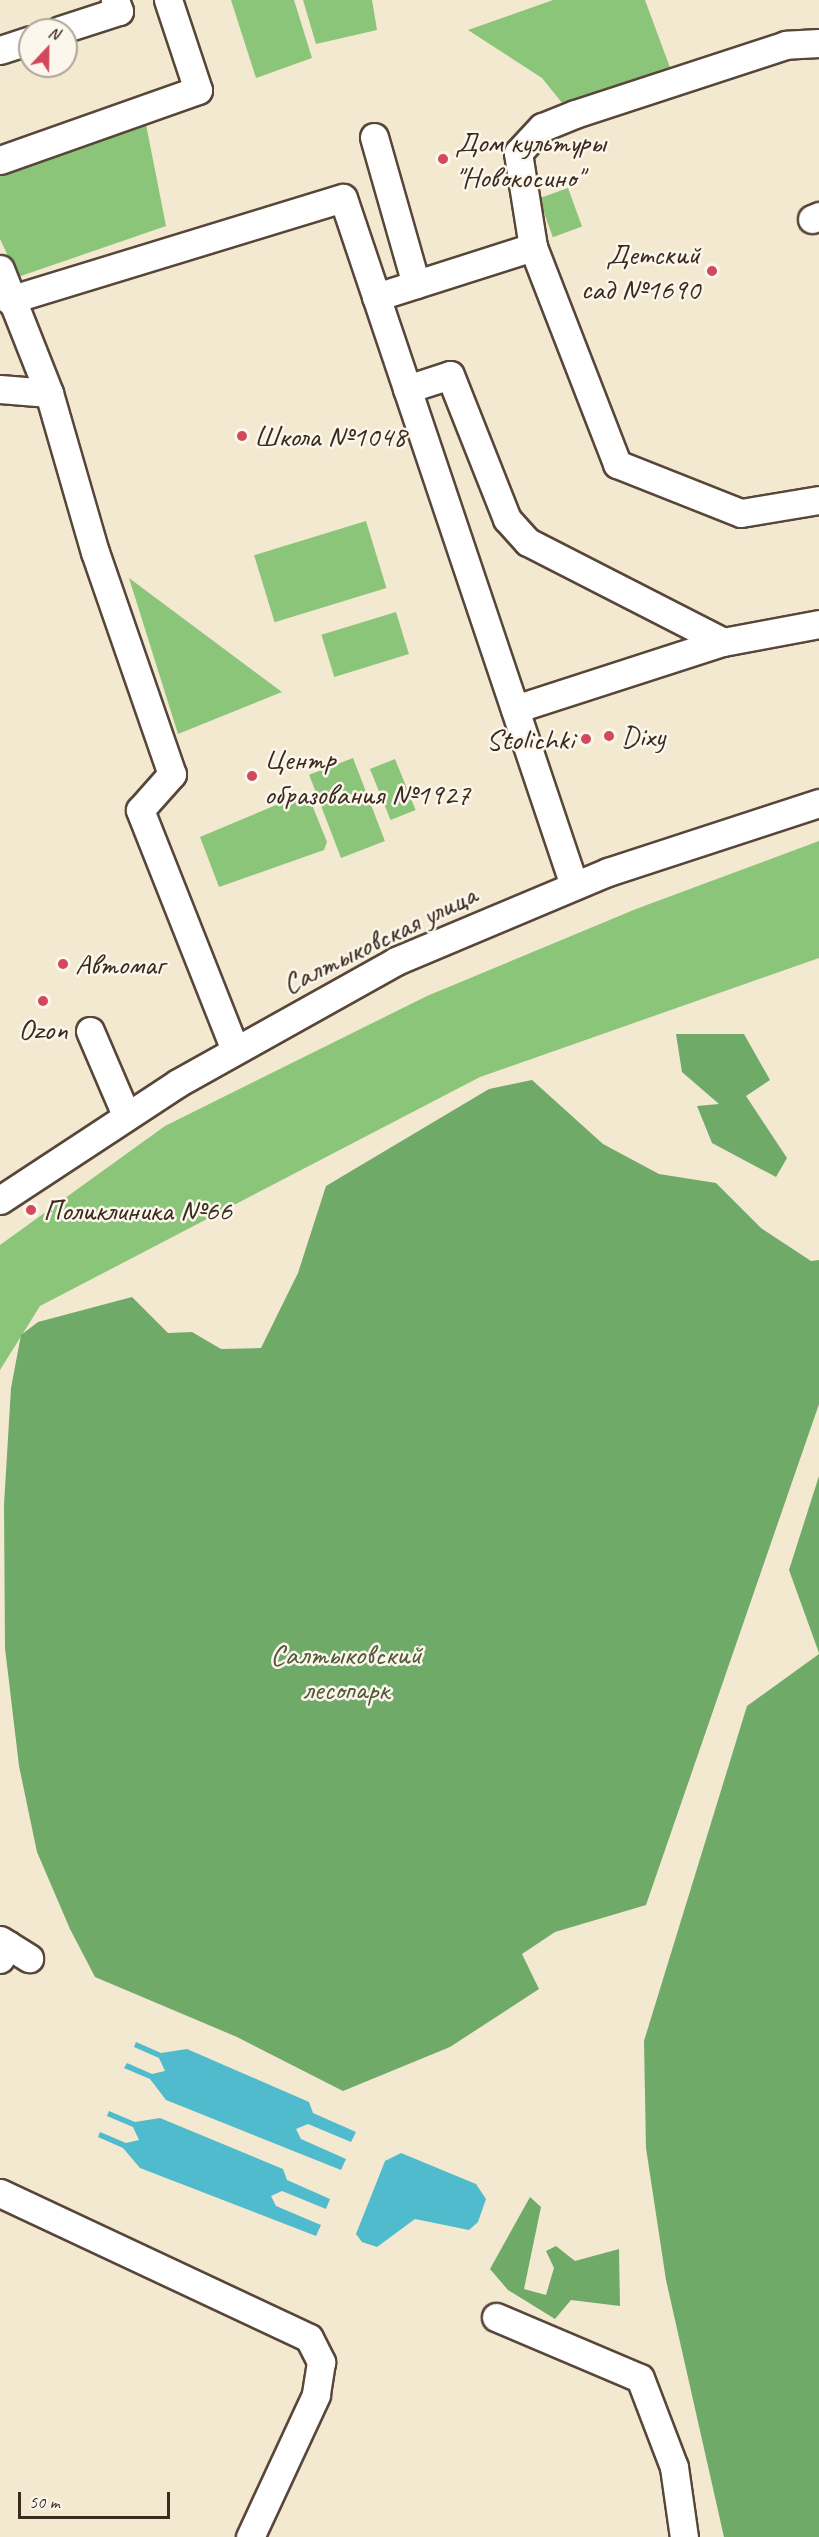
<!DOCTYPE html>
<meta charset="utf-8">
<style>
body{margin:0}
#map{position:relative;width:819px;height:2537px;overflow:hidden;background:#f3e8d0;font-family:Caveat,sans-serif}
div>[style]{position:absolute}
.green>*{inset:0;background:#8bc579;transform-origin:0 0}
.forest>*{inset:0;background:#70aa69}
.water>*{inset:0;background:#50bbcc}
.roads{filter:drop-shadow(2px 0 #574639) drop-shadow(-2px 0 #574639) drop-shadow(0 2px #574639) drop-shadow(0 -2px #574639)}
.minor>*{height:27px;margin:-13.5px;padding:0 13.5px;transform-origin:13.5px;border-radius:13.5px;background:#fff}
.dots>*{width:16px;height:16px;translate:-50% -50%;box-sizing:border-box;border:3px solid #fbf7ec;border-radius:50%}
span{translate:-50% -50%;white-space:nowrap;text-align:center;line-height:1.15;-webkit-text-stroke:5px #fbf7ec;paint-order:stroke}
.poi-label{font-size:30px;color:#3b2a1e}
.left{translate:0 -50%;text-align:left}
.right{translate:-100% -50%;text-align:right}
.street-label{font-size:30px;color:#3b2a1e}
.park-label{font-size:30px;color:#535839}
.north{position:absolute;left:18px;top:18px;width:60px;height:60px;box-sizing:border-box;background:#fbf7ec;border:2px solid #aea59a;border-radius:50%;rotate:22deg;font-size:16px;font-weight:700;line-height:24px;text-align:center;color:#3b2a1e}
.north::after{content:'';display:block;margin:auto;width:21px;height:27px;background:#d1495b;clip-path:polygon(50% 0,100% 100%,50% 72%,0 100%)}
.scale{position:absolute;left:18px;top:2492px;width:152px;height:27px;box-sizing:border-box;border:3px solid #3b2a1e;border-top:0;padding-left:8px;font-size:18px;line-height:21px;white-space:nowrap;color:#3b2a1e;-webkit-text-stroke:4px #fbf7ec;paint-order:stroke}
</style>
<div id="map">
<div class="green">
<i style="clip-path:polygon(231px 0,294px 0,312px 58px,256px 78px)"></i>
<i style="clip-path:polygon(303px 0,372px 0,377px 30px,316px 44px)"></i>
<i style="clip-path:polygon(553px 0,645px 0,672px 73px,567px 109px,542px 78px,468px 30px)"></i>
<i style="clip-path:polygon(143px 109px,166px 226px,18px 277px,0 239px,0 160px)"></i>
<i style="left:568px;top:188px;width:41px;height:31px;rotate:70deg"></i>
<i style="left:366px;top:521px;width:70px;height:117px;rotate:73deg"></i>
<i style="clip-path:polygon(129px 578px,282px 692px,178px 734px)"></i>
<i style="left:396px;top:612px;width:44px;height:78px;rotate:73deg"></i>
<i style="left:353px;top:758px;width:89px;height:47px;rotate:69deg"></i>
<i style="left:395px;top:759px;width:55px;height:27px;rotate:68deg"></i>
<i style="clip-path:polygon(302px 794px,308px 795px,327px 842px,324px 850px,219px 887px,200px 837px)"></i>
<i style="clip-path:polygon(819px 841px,819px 958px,480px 1077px,40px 1306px,0 1370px,0 1245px,165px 1126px,427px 996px,636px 909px)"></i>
</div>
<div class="forest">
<i style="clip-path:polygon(676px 1034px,744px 1034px,770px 1080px,746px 1096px,787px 1158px,776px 1177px,712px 1143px,697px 1106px,719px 1104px,682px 1072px)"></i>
<i style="clip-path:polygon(532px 1080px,603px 1144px,659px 1174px,716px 1183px,761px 1228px,811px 1261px,819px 1260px,819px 1404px,646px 1905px,555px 1932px,522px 1954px,539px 1989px,450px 2047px,343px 2091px,237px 2037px,95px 1977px,70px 1929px,37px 1852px,19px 1766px,5px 1648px,4px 1505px,11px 1388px,21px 1335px,38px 1322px,132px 1297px,168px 1333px,192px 1332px,221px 1349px,261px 1348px,298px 1273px,326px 1186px,489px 1089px)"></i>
<i style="clip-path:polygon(819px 1476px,819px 1653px,789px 1570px)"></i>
<i style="clip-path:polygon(819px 1654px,819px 2537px,724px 2537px,666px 2280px,646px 2148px,644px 2041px,747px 1706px)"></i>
<i style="clip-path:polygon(530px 2197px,541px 2207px,524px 2289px,546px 2295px,554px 2268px,546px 2251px,556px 2246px,575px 2261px,619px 2249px,620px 2306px,571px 2300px,555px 2319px,508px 2290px,490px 2269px)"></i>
</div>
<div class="water">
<i style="clip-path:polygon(136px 2042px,161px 2053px,187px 2049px,309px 2102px,313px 2113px,356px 2132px,351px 2142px,308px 2124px,296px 2129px,301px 2139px,346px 2159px,341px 2170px,166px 2100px,150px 2079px,124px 2068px,127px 2063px,152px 2074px,165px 2071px,159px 2058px,134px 2047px)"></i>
<i style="clip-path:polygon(109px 2111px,135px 2122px,160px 2118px,283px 2169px,287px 2180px,330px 2199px,326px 2209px,282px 2191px,271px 2196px,276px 2206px,321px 2225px,316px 2236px,140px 2168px,123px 2148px,98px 2137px,100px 2132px,126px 2143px,139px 2140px,133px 2127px,107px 2116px)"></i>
<i style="clip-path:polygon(401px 2153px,476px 2184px,486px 2199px,478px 2222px,469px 2230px,415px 2219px,377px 2247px,362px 2242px,356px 2234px,385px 2161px)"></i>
</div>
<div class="roads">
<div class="minor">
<i style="left:60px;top:30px;width:62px;rotate:-17.9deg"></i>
<i style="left:119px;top:11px;width:12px;rotate:-110deg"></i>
<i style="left:819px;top:43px;width:33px;rotate:177deg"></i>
<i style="left:786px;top:45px;width:222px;rotate:161.9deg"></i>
<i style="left:575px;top:114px;width:35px;rotate:158deg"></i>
<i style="left:542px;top:127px;width:35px;rotate:133deg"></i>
<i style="left:518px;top:153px;width:95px;rotate:80.9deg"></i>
<i style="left:533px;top:247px;width:233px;rotate:68.8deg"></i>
<i style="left:617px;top:464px;width:133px;rotate:21.6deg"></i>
<i style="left:741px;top:513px;width:79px;rotate:-9.5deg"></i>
<i style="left:0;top:50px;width:32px;rotate:-18deg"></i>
<i style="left:374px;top:137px;width:153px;rotate:74.1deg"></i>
<i style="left:0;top:160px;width:210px;rotate:-19.5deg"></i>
<i style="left:198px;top:90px;width:95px;rotate:-108.4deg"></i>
<i style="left:812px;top:219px;width:8px;rotate:-23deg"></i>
<i style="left:0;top:269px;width:133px;rotate:68.4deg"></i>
<i style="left:49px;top:393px;width:166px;rotate:73.9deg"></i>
<i style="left:95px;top:552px;width:235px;rotate:70.9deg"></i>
<i style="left:172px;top:774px;width:48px;rotate:131.6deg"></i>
<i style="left:140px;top:810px;width:258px;rotate:68.4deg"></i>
<i style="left:376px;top:297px;width:165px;rotate:-17.7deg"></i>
<i style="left:9px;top:300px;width:349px;rotate:-17deg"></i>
<i style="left:343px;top:198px;width:725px;rotate:71.42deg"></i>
<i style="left:0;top:389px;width:49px;rotate:4.7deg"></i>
<i style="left:407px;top:389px;width:45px;rotate:-18deg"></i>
<i style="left:450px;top:375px;width:155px;rotate:68.4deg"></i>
<i style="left:507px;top:519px;width:31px;rotate:48deg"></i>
<i style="left:528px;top:542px;width:219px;rotate:27.1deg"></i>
<i style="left:723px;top:642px;width:98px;rotate:-10.6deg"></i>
<i style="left:515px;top:709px;width:219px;rotate:-17.9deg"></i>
<i style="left:90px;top:1031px;width:91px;rotate:66.8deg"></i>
<i style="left:0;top:1200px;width:213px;rotate:-33.3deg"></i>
<i style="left:178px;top:1083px;width:250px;rotate:-29.2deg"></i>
<i style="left:396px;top:961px;width:230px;rotate:-22.8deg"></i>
<i style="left:608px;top:872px;width:222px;rotate:-18.1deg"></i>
<i style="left:0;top:1940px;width:9px;rotate:32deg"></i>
<i style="left:8px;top:1945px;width:16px;rotate:120deg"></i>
<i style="left:8px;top:1945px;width:25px;rotate:32deg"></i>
<i style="left:0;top:2193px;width:341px;rotate:25.1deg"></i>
<i style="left:309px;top:2338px;width:27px;rotate:63deg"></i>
<i style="left:321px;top:2362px;width:33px;rotate:99deg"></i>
<i style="left:316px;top:2395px;width:157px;rotate:114.9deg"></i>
<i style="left:496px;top:2317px;width:156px;rotate:23deg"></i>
<i style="left:640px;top:2378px;width:95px;rotate:69.1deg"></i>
<i style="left:674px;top:2467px;width:71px;rotate:81.9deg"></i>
</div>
</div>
<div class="dots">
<i style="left:443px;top:159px;background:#d1495b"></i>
<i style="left:712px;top:271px;background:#d1495b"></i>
<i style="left:242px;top:436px;background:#d1495b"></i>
<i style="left:609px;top:736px;background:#d1495b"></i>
<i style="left:586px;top:739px;background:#d1495b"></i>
<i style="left:252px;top:776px;background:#d1495b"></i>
<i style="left:63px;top:964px;background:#d1495b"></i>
<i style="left:43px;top:1001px;background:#d1495b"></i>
<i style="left:31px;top:1210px;background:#d1495b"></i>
</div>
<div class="poi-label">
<span class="left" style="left:455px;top:159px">Дом культуры<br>"Новокосино"</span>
<span class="right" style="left:700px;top:271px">Детский<br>сад №1690</span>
<span class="left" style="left:254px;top:436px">Школа №1048</span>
<span class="left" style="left:621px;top:736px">Dixy</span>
<span class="right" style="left:574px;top:739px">Stolichki</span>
<span class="left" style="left:264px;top:776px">Центр<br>образования №1927</span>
<span class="left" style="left:75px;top:964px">Автомаг</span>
<span style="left:43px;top:1029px">Ozon</span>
<span class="left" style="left:43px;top:1210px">Поликлиника №66</span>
</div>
<div class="street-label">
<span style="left:379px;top:939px;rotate:-26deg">Салтыковская улица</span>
</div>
<div class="park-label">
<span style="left:346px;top:1671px">Салтыковский<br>лесопарк</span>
</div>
<div class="north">N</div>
<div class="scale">50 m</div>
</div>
